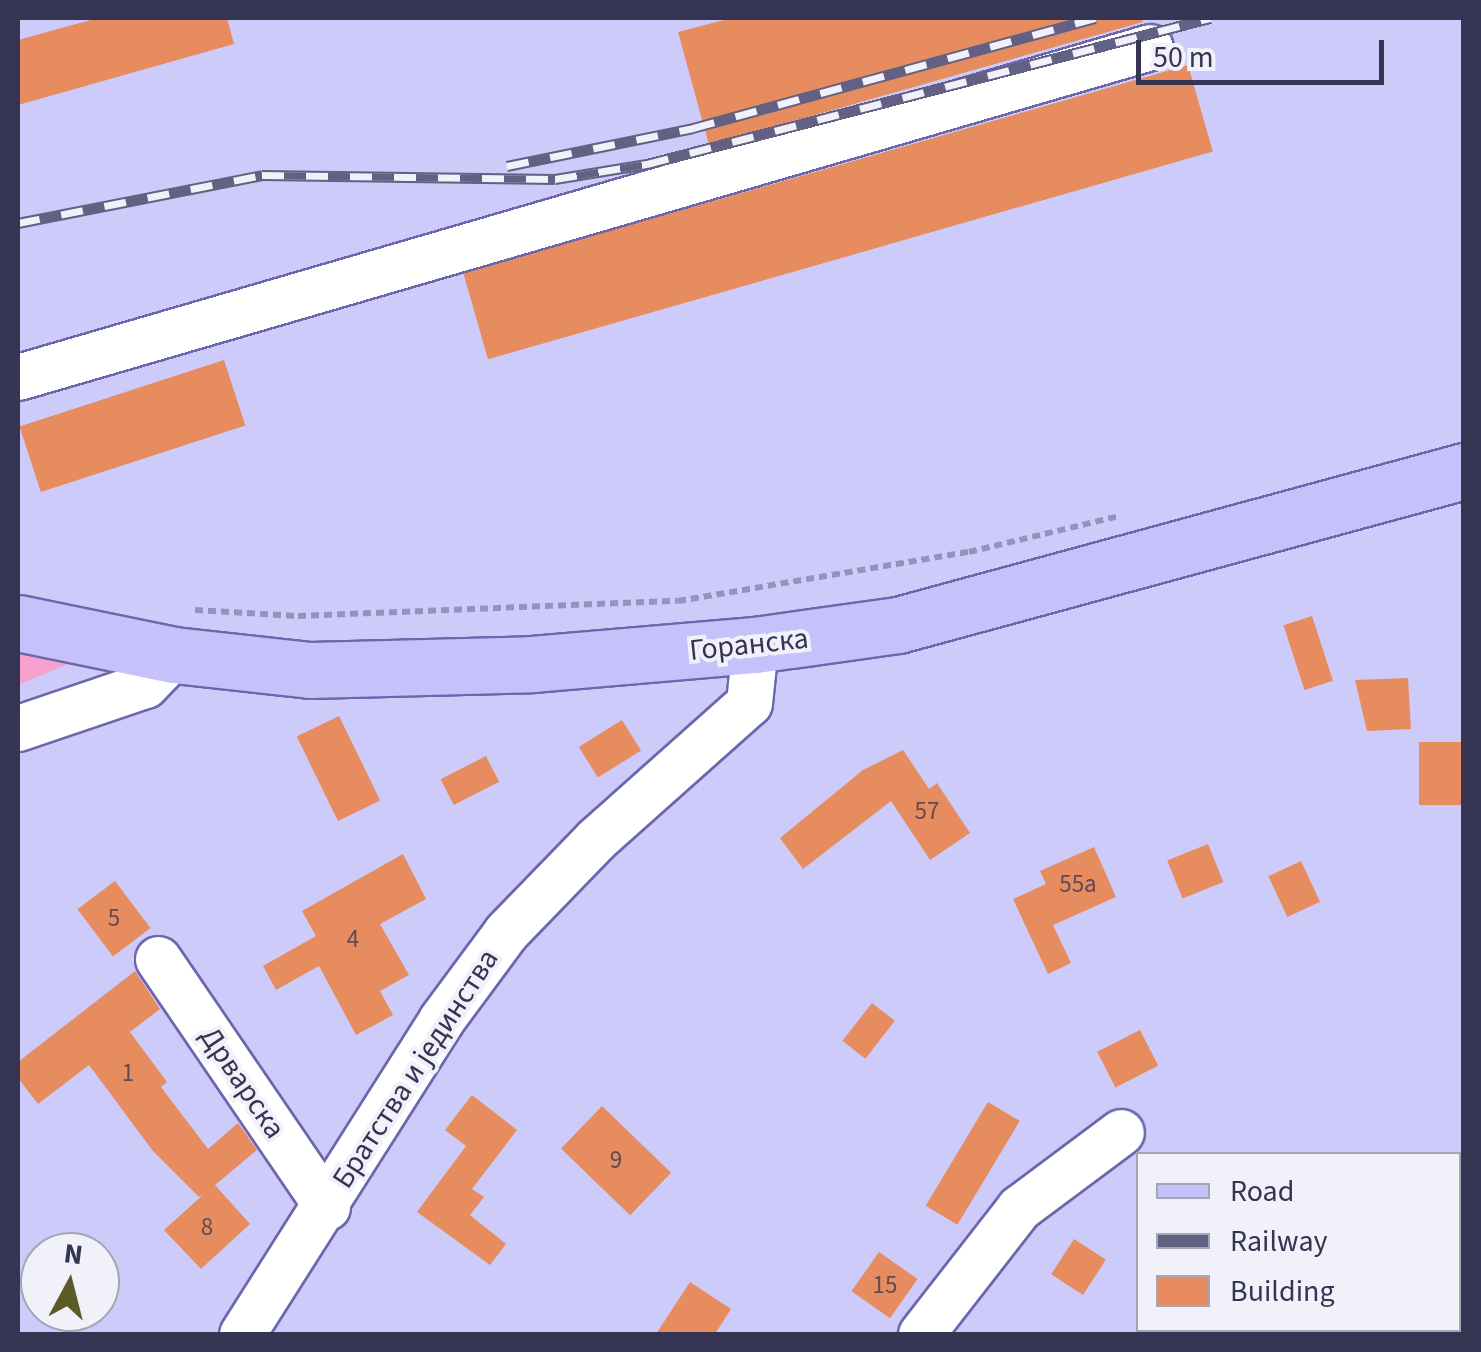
<!DOCTYPE html>
<meta charset="utf-8">
<style>
body{margin:0}
#map{position:relative;width:1481px;height:1352px;overflow:hidden;background:#cdcbfa;font-family:"Source Sans 3",sans-serif}
div>[style]{position:absolute}
.green>*{inset:0;background:#f6a0ce}
.building>*{inset:0;background:#e78c5e;transform-origin:0 0}
.path>*{height:6px;margin-top:-3px;transform-origin:0;background:repeating-linear-gradient(90deg,#9593bc 0 8px,transparent 0 13px)}
.roads{filter:drop-shadow(2px 0 #6d66ac) drop-shadow(-2px 0 #6d66ac) drop-shadow(0 2px #6d66ac) drop-shadow(0 -2px #6d66ac)}
.minor>*{height:45px;margin:-22.5px;padding:0 22.5px;transform-origin:22.5px;border-radius:22.5px;background:#fff}
.major>*{height:55px;margin:-27.5px;padding:0 27.5px;transform-origin:27.5px;border-radius:27.5px;background:#c6c1fa}
.rail>*{height:11px;margin-top:-5.5px;transform-origin:0;background:repeating-linear-gradient(90deg,#f1f1f9 0 22px,#626083 0 44px);box-sizing:border-box;border-block:2px solid #626083}
span{translate:-50% -50%;white-space:nowrap;text-align:center;line-height:1.15;-webkit-text-stroke:8px #f1f1f9;paint-order:stroke}
.number-label{font-size:25px;color:#624a56}
.number-label span{-webkit-text-stroke-width:0}
.street-label{font-size:30px;color:#363453}
.frame{position:absolute;inset:0;border:20px solid #363453;pointer-events:none}
.legend{position:absolute;left:1136px;top:1152px;width:325px;height:180px;box-sizing:border-box;background:#f1f1f9;border:2px solid #a6a5b7;margin:0;padding:12px 18px;list-style:none;font-size:30px;color:#363453}
.legend li{display:flex;align-items:center;gap:20px;height:50px}
.legend b{width:50px;border:2px solid #a6a5b7}
.north{position:absolute;left:20px;top:1232px;width:100px;height:100px;box-sizing:border-box;background:#f1f1f9;border:2px solid #a6a5b7;border-radius:50%;rotate:7deg;font-size:28px;font-weight:700;line-height:40px;text-align:center;color:#363453}
.north::after{content:'';display:block;margin:auto;width:35px;height:45px;background:#5c5a26;clip-path:polygon(50% 0,100% 100%,50% 72%,0 100%)}
.scale{position:absolute;left:1136px;top:40px;width:248px;height:45px;box-sizing:border-box;border:5px solid #363453;border-top:0;padding-left:12px;font-size:30px;line-height:35px;white-space:nowrap;color:#363453;-webkit-text-stroke:8px #f1f1f9;paint-order:stroke}
</style>
<div id="map">
<div class="green">
<i style="clip-path:polygon(18px 641px,92px 654px,18px 685px)"></i>
</div>
<div class="building">
<i style="clip-path:polygon(98px 18px,227px 18px,234px 44px,18px 105px,18px 40px)"></i>
<i style="clip-path:polygon(732px 18px,1142px 18px,1143px 22px,709px 145px,678px 32px)"></i>
<i style="left:1188px;top:65px;width:90px;height:754px;rotate:74deg"></i>
<i style="left:224px;top:360px;width:69px;height:215px;rotate:72deg"></i>
<i style="left:1312px;top:616px;width:68px;height:30px;rotate:72deg"></i>
<i style="clip-path:polygon(1408px 678px,1411px 729px,1367px 731px,1355px 680px)"></i>
<i style="left:339px;top:716px;width:94px;height:47px;rotate:64deg"></i>
<i style="left:622px;top:720px;width:36px;height:51px;rotate:58deg"></i>
<i style="left:1419px;top:742px;width:45px;height:63px"></i>
<i style="clip-path:polygon(903px 750px,929px 789px,937px 783px,970px 833px,930px 860px,891px 801px,803px 869px,780px 838px,863px 770px)"></i>
<i style="left:486px;top:756px;width:29px;height:51px;rotate:63deg"></i>
<i style="left:1208px;top:844px;width:41px;height:44px;rotate:68deg"></i>
<i style="clip-path:polygon(1094px 847px,1116px 897px,1053px 925px,1071px 963px,1048px 974px,1013px 899px,1046px 884px,1040px 871px)"></i>
<i style="clip-path:polygon(403px 854px,426px 899px,380px 924px,409px 975px,380px 991px,393px 1015px,356px 1035px,319px 966px,276px 990px,263px 966px,316px 936px,302px 911px)"></i>
<i style="left:1301px;top:861px;width:45px;height:36px;rotate:65deg"></i>
<i style="left:115px;top:881px;width:59px;height:47px;rotate:53deg"></i>
<i style="clip-path:polygon(135px 971px,160px 1009px,130px 1032px,167px 1082px,161px 1087px,208px 1149px,238px 1123px,257px 1150px,215px 1185px,250px 1224px,201px 1269px,164px 1230px,205px 1193px,199px 1197px,153px 1151px,89px 1065px,38px 1104px,18px 1078px,18px 1062px)"></i>
<i style="left:872px;top:1003px;width:29px;height:48px;rotate:38deg"></i>
<i style="left:1140px;top:1030px;width:40px;height:48px;rotate:63deg"></i>
<i style="clip-path:polygon(472px 1095px,517px 1130px,472px 1189px,484px 1197px,470px 1215px,506px 1244px,490px 1265px,417px 1212px,466px 1146px,445px 1130px)"></i>
<i style="left:988px;top:1102px;width:37px;height:121px;rotate:31deg"></i>
<i style="left:602px;top:1106px;width:96px;height:59px;rotate:44deg"></i>
<i style="left:1074px;top:1239px;width:38px;height:42px;rotate:33deg"></i>
<i style="left:879px;top:1252px;width:47px;height:48px;rotate:35deg"></i>
<i style="clip-path:polygon(690px 1282px,731px 1309px,715px 1334px,656px 1334px)"></i>
</div>
<div class="path">
<i style="left:195px;top:610px;width:103px;rotate:3.3deg"></i>
<i style="left:298px;top:616px;width:380px;rotate:-2.3deg"></i>
<i style="left:678px;top:601px;width:295px;rotate:-9.6deg"></i>
<i style="left:969px;top:552px;width:154px;rotate:-13.5deg"></i>
</div>
<div class="roads">
<div class="minor">
<i style="left:18px;top:377px;width:1179px;rotate:-16.25deg"></i>
<i style="left:18px;top:728px;width:134px;rotate:-18.7deg"></i>
<i style="left:145px;top:685px;width:42px;rotate:-46deg"></i>
<i style="left:158px;top:959px;width:300px;rotate:55.7deg"></i>
<i style="left:242px;top:1334px;width:372px;rotate:-57.6deg"></i>
<i style="left:441px;top:1020px;width:109px;rotate:-53.5deg"></i>
<i style="left:506px;top:932px;width:128px;rotate:-45.9deg"></i>
<i style="left:595px;top:840px;width:206px;rotate:-41.7deg"></i>
<i style="left:749px;top:703px;width:58px;rotate:-84.1deg"></i>
<i style="left:921px;top:1334px;width:160px;rotate:-52.1deg"></i>
<i style="left:1019px;top:1208px;width:127px;rotate:-36.7deg"></i>
</div>
<div class="major">
<i style="left:18px;top:623px;width:159px;rotate:11.6deg"></i>
<i style="left:174px;top:655px;width:137px;rotate:6.3deg"></i>
<i style="left:310px;top:670px;width:222px;rotate:-1.5deg"></i>
<i style="left:532px;top:664px;width:224px;rotate:-4.9deg"></i>
<i style="left:755px;top:645px;width:144px;rotate:-8deg"></i>
<i style="left:898px;top:625px;width:587px;rotate:-15.22deg"></i>
</div>
</div>
<div class="rail">
<i style="left:507px;top:166px;width:190px;rotate:-11.5deg"></i>
<i style="left:693px;top:128px;width:417px;rotate:-15.3deg"></i>
<i style="left:18px;top:223px;width:249px;rotate:-11.1deg"></i>
<i style="left:262px;top:175px;width:293px;rotate:0.8deg"></i>
<i style="left:555px;top:179px;width:93px;rotate:-9.3deg"></i>
<i style="left:647px;top:164px;width:582px;rotate:-14.54deg"></i>
</div>
<div class="number-label">
<span style="left:927px;top:811px">57</span>
<span style="left:1078px;top:884px">55a</span>
<span style="left:114px;top:918px">5</span>
<span style="left:353px;top:939px">4</span>
<span style="left:128px;top:1073px">1</span>
<span style="left:616px;top:1160px">9</span>
<span style="left:207px;top:1227px">8</span>
<span style="left:885px;top:1285px">15</span>
</div>
<div class="street-label">
<span style="left:749px;top:645px;rotate:-6deg">Горанска</span>
<span style="left:416px;top:1069px;rotate:-57deg">Братства и јединства</span>
<span style="left:242px;top:1083px;rotate:56deg">Дрварска</span>
</div>
<div class="frame"></div>
<ul class="legend">
<li><b style="height:12px;background:#c6c1fa"></b>Road</li>
<li><b style="height:12px;background:#626083"></b>Railway</li>
<li><b style="height:28px;background:#e78c5e"></b>Building</li>
</ul>
<div class="north">N</div>
<div class="scale">50 m</div>
</div>
